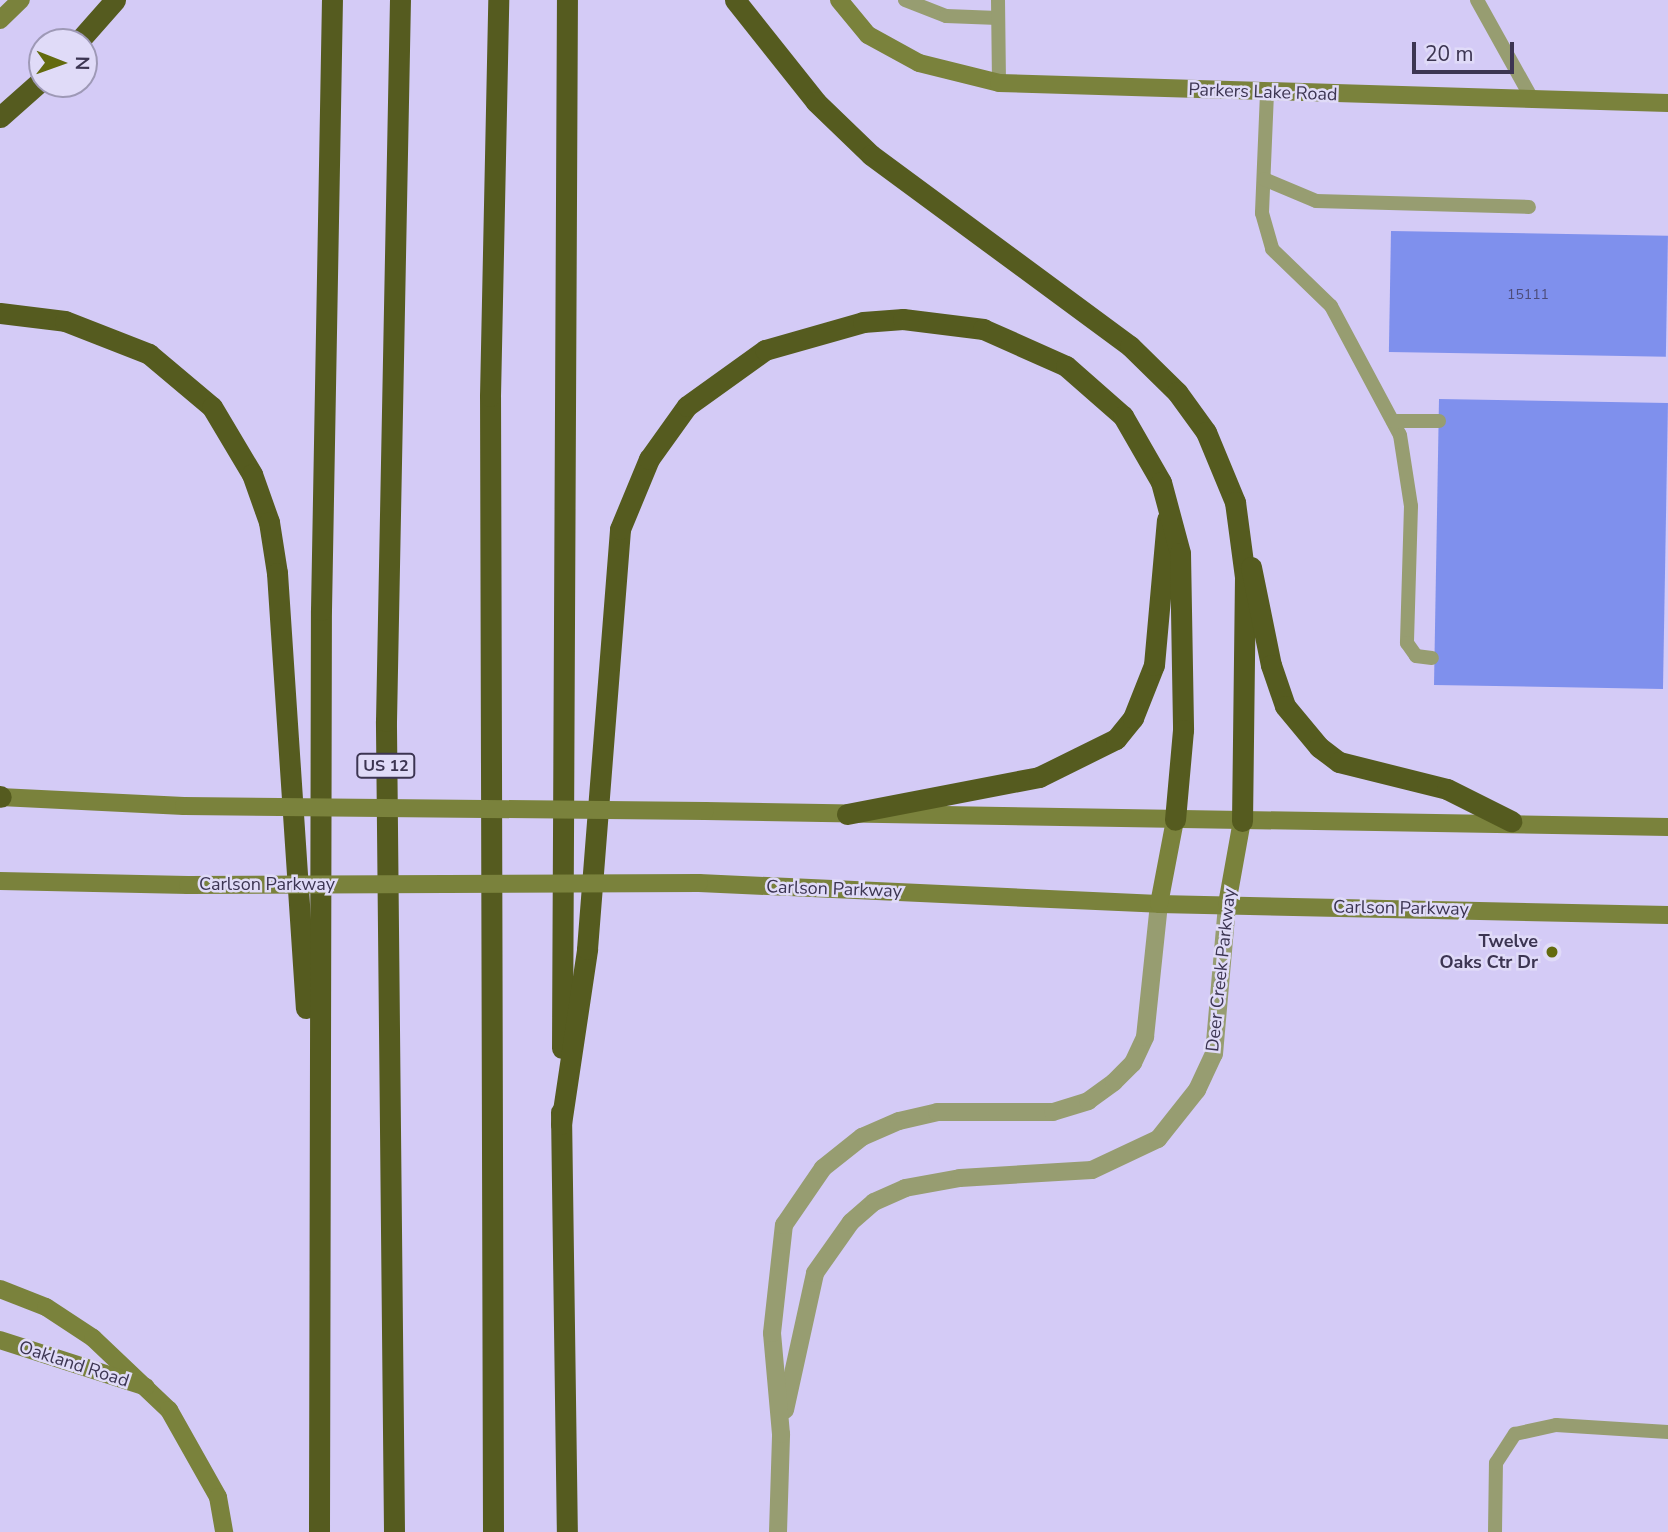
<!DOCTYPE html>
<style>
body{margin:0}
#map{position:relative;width:1668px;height:1532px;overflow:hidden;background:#d4cbf6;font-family:"Nunito Sans",sans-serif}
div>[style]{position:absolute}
.building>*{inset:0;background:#7f90ed;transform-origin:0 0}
.lane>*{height:14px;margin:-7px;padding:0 7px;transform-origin:7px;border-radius:7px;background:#979d71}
.street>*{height:18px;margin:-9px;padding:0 9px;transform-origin:9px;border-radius:9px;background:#979d71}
.secondary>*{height:18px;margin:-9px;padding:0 9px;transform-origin:9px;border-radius:9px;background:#7a823c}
.highway>*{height:21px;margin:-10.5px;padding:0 10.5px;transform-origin:10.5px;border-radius:10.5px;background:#555b1f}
.secondary-bridge>*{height:18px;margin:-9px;padding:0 9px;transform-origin:9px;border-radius:9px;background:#7a823c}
.dots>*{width:19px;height:19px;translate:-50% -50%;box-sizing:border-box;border:4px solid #e0dbf8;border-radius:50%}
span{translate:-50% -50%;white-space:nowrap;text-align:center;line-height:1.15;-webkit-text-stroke:5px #e0dbf8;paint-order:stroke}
.number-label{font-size:14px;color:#4d4c79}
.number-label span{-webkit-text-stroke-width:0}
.shield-label span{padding:2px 5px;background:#e0dbf8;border:2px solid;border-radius:5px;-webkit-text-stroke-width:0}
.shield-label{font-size:16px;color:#3c3552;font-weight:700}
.street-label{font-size:18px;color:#3c3552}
.poi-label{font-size:18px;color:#3c3552;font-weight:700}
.right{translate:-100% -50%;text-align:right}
.north{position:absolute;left:28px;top:28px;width:70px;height:70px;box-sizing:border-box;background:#e0dbf8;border:2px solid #9e99b6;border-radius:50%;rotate:91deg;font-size:19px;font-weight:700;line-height:28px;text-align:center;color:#3c3552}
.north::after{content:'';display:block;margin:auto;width:24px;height:32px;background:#636a0e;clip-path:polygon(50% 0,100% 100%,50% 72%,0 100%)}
.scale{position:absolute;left:1412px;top:42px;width:102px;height:32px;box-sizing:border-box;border:4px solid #3c3552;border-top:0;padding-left:9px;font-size:21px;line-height:24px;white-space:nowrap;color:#3c3552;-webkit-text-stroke:5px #e0dbf8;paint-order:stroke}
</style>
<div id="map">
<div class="building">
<i style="left:1391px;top:231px;width:277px;height:121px;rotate:1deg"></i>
<i style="left:1439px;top:399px;width:229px;height:286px;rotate:1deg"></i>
</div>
<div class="lane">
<i style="left:905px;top:0;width:44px;rotate:21.3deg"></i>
<i style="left:946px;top:16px;width:52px;rotate:2.2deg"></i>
<i style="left:998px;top:0;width:83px;rotate:89.3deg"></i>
<i style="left:1477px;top:0;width:111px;rotate:60.9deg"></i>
<i style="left:1267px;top:93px;width:120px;rotate:92.4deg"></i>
<i style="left:1262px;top:213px;width:37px;rotate:74deg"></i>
<i style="left:1272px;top:249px;width:82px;rotate:44deg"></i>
<i style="left:1331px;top:306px;width:146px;rotate:61.9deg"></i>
<i style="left:1400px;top:435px;width:72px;rotate:81.2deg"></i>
<i style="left:1411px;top:506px;width:137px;rotate:91.7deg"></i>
<i style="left:1407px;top:643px;width:16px;rotate:55deg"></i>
<i style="left:1416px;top:656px;width:16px;rotate:7deg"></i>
<i style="left:1264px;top:179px;width:56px;rotate:22.9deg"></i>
<i style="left:1316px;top:201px;width:213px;rotate:1.6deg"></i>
<i style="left:1393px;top:421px;width:46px"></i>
<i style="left:1495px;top:1532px;width:69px;rotate:-89.2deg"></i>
<i style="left:1496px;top:1463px;width:35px;rotate:-57deg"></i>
<i style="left:1515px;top:1434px;width:42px;rotate:-12.4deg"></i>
<i style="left:1556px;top:1425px;width:112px;rotate:3.6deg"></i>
</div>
<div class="street">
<i style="left:785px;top:1410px;width:140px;rotate:-77.6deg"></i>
<i style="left:815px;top:1273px;width:62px;rotate:-54.8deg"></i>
<i style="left:851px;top:1222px;width:30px;rotate:-41deg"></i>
<i style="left:874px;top:1202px;width:34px;rotate:-24deg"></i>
<i style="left:905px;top:1188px;width:56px;rotate:-10.3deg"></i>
<i style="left:960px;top:1178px;width:132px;rotate:-3.5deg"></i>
<i style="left:1092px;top:1170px;width:73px;rotate:-25.2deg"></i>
<i style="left:1158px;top:1139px;width:63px;rotate:-51.5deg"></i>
<i style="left:1197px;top:1090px;width:40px;rotate:-65deg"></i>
<i style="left:1214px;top:1054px;width:151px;rotate:-85deg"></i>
<i style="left:778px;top:1532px;width:98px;rotate:-88.2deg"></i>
<i style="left:781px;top:1434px;width:101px;rotate:-95.1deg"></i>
<i style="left:772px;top:1333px;width:109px;rotate:-83.7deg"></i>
<i style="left:784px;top:1225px;width:69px;rotate:-55.6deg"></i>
<i style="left:823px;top:1168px;width:50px;rotate:-38.5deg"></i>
<i style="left:862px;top:1137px;width:40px;rotate:-23.4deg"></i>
<i style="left:899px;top:1121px;width:39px;rotate:-13deg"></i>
<i style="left:937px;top:1112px;width:116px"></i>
<i style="left:1053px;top:1112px;width:37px;rotate:-17deg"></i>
<i style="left:1088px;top:1101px;width:32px;rotate:-36deg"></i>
<i style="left:1114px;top:1082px;width:27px;rotate:-45deg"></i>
<i style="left:1133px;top:1063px;width:29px;rotate:-65deg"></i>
<i style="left:1145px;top:1037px;width:134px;rotate:-84deg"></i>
</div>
<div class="secondary">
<i style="left:839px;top:0;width:45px;rotate:50.4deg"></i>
<i style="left:868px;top:35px;width:58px;rotate:28.8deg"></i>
<i style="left:919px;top:63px;width:82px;rotate:14deg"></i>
<i style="left:999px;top:83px;width:669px;rotate:1.71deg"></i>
<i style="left:0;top:20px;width:29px;rotate:-44deg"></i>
<i style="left:0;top:797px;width:184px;rotate:2.8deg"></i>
<i style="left:705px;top:811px;width:963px;rotate:0.95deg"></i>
<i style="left:0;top:881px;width:188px;rotate:1.2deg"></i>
<i style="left:699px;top:883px;width:460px;rotate:2.6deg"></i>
<i style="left:1159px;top:904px;width:509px;rotate:1.24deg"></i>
<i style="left:1159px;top:904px;width:86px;rotate:-79.2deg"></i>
<i style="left:1227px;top:904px;width:84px;rotate:-79.8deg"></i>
<i style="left:0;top:1289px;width:49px;rotate:21.4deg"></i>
<i style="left:46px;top:1307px;width:56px;rotate:33.4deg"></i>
<i style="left:93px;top:1338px;width:105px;rotate:43.5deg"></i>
<i style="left:169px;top:1410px;width:100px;rotate:60.6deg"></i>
<i style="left:218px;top:1497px;width:36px;rotate:80deg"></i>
<i style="left:0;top:1340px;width:153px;rotate:17.8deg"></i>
</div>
<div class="highway">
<i style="left:735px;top:0;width:130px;rotate:51.5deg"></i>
<i style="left:816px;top:102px;width:76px;rotate:43.9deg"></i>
<i style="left:871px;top:155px;width:322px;rotate:36.4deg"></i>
<i style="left:1130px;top:346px;width:66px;rotate:44.4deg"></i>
<i style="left:1177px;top:392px;width:49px;rotate:54.1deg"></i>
<i style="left:1206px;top:432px;width:76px;rotate:67.5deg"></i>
<i style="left:1235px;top:502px;width:76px;rotate:82.4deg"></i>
<i style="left:1245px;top:577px;width:244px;rotate:90.7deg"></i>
<i style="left:78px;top:42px;width:56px;rotate:-48.6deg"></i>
<i style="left:0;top:117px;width:56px;rotate:-41.4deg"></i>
<i style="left:0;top:313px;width:65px;rotate:7deg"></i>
<i style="left:65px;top:321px;width:90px;rotate:21.4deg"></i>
<i style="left:149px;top:354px;width:82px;rotate:40.1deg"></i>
<i style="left:212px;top:407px;width:78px;rotate:59.2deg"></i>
<i style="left:252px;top:474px;width:51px;rotate:70.5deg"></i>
<i style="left:269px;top:522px;width:52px;rotate:81.1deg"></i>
<i style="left:277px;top:573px;width:436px;rotate:86.2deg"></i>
<i style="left:1251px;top:567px;width:100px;rotate:78.5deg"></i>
<i style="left:1271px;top:665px;width:43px;rotate:71.1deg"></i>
<i style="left:1285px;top:706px;width:53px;rotate:50.3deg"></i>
<i style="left:1319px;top:747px;width:25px;rotate:37deg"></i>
<i style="left:1339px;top:762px;width:111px;rotate:14deg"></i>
<i style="left:1447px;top:789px;width:72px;rotate:26.6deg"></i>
<i style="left:0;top:796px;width:1px;rotate:45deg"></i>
<i style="left:847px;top:814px;width:196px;rotate:-10.9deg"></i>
<i style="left:1039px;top:777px;width:86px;rotate:-26.3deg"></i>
<i style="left:1116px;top:739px;width:27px;rotate:-51deg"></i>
<i style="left:1133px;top:718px;width:57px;rotate:-68.4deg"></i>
<i style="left:1154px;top:665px;width:146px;rotate:-84.9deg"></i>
<i style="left:562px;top:1048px;width:1048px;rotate:-89.73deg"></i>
<i style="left:561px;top:1112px;width:420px;rotate:89.2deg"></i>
<i style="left:561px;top:1124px;width:177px;rotate:-81.5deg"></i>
<i style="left:587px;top:949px;width:421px;rotate:-85.5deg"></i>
<i style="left:620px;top:529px;width:76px;rotate:-67.5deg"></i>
<i style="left:649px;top:459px;width:65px;rotate:-54.4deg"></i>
<i style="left:687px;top:406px;width:96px;rotate:-35.7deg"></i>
<i style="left:765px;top:350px;width:102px;rotate:-15.9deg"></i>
<i style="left:863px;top:322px;width:40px;rotate:-4.3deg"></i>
<i style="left:903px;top:319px;width:81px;rotate:7.1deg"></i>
<i style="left:983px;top:329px;width:91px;rotate:24deg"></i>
<i style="left:1066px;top:366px;width:76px;rotate:41.3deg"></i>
<i style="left:1123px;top:416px;width:76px;rotate:60.1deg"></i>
<i style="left:1161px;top:482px;width:73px;rotate:75deg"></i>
<i style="left:1180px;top:553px;width:177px;rotate:89deg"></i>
<i style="left:1183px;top:730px;width:90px;rotate:95.1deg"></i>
<i style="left:319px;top:1532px;width:922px;rotate:-89.88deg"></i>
<i style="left:321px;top:610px;width:610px;rotate:-88.97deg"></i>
<i style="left:394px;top:1532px;width:811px;rotate:-90.57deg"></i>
<i style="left:386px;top:721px;width:721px;rotate:-88.89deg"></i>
<i style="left:493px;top:1532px;width:1136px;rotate:-90.15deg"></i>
<i style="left:490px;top:396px;width:396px;rotate:-88.8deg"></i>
</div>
<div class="secondary-bridge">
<i style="left:184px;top:806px;width:521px;rotate:0.55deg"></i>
<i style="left:188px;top:885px;width:511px;rotate:-0.22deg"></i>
</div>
<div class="dots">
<i style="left:1552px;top:952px;background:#636a0e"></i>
</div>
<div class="number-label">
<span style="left:1528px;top:295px">15111</span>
</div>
<div class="shield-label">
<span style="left:386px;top:766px">US 12</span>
</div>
<div class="street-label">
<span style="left:1263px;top:92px;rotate:2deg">Parkers Lake Road</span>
<span style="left:267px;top:884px">Carlson Parkway</span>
<span style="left:834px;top:889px;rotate:2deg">Carlson Parkway</span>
<span style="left:1401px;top:908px;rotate:1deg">Carlson Parkway</span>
<span style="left:1221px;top:970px;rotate:-84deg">Deer Creek Parkway</span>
<span style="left:74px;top:1364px;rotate:18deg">Oakland Road</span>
</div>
<div class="poi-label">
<span class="right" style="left:1538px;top:952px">Twelve<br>Oaks Ctr Dr</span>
</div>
<div class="north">N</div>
<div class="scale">20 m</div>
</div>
